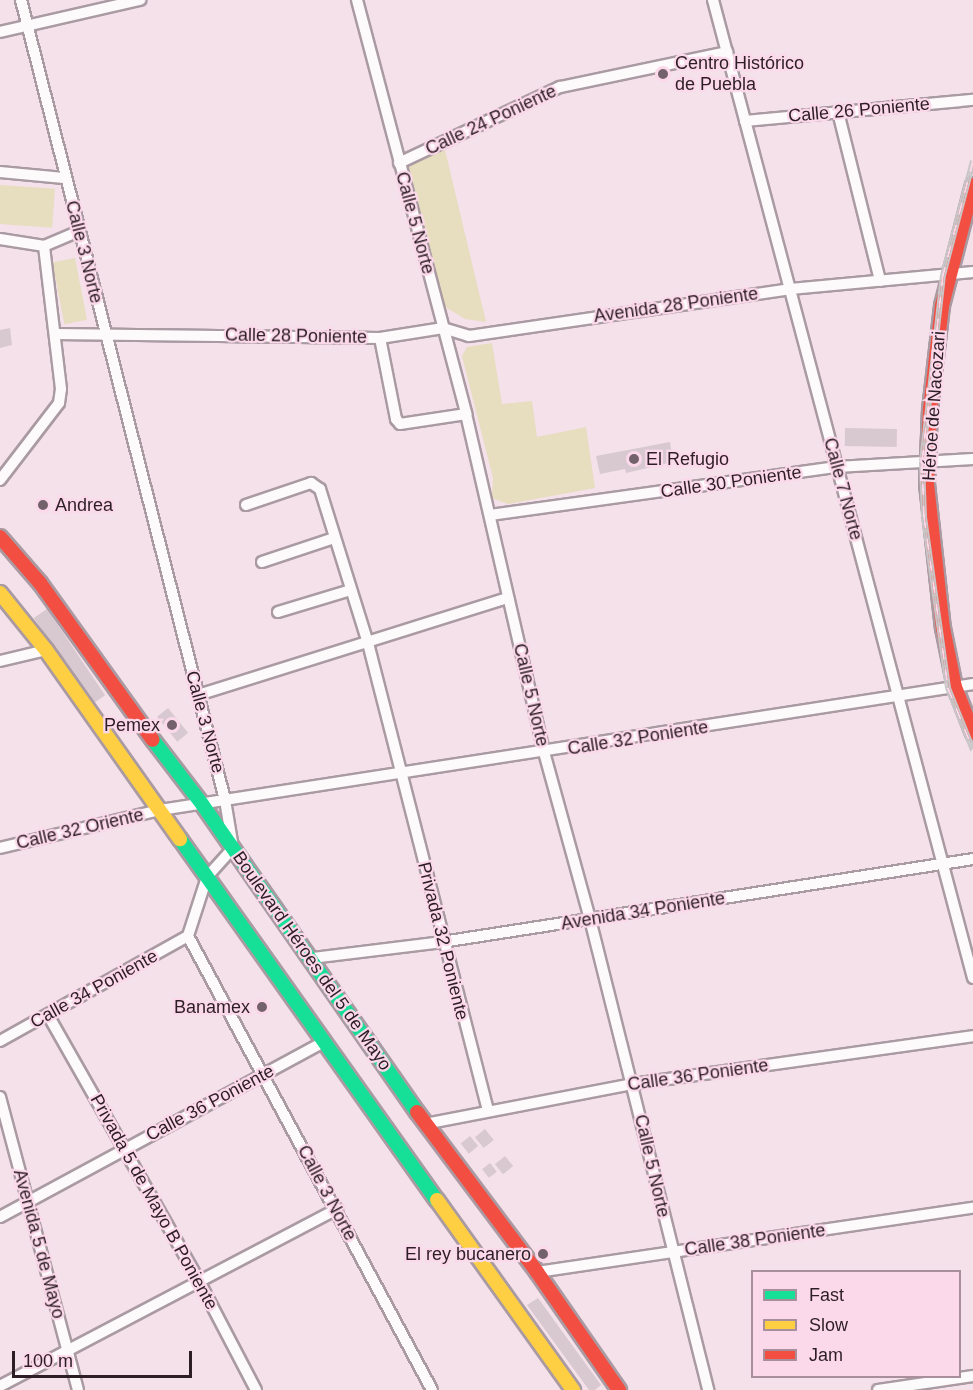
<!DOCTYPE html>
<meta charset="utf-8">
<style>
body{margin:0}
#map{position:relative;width:973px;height:1390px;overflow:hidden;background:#f4e1ea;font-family:Helvetica,sans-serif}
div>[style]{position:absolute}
.green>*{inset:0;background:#e7ddbf;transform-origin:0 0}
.building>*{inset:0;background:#d8c9d0;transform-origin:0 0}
.roads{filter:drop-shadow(2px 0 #aa9aa2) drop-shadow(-2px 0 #aa9aa2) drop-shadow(0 2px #aa9aa2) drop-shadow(0 -2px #aa9aa2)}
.street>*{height:10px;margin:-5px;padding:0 5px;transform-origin:5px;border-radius:5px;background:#fdfafc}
.fast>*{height:14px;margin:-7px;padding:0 7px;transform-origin:7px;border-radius:7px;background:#16e098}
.slow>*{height:14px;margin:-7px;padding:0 7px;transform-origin:7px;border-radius:7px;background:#ffcf43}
.jam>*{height:14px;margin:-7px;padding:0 7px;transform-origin:7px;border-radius:7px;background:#f24e42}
.rail>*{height:6px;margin-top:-3px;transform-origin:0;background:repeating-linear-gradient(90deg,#fcd9ea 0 11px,#cac6c8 0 22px);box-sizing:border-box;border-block:2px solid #cac6c8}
.dots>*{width:16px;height:16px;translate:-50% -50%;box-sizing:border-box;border:3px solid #fcd9ea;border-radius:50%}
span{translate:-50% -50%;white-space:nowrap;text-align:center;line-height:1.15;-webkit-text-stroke:4.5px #fcd9ea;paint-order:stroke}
.poi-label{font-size:18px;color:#2d1e26}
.left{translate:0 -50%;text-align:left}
.right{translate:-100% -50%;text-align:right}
.street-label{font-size:18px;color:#2d1e26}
.legend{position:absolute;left:751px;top:1270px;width:210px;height:108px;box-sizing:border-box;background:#fcd9ea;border:2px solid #a98e9c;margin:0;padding:8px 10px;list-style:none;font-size:18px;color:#2d1e26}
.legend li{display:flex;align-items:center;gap:12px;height:30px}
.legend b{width:30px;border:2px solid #a98e9c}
.scale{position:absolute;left:12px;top:1351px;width:180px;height:27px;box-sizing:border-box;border:3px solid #2d1e26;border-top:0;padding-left:8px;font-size:18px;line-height:21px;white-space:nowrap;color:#2d1e26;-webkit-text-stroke:4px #fcd9ea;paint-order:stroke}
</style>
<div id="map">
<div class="green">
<i style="clip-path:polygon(445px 150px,486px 322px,465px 319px,444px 306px,407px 180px,409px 163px)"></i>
<i style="left:0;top:185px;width:55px;height:39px;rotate:4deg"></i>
<i style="left:75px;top:258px;width:63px;height:23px;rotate:79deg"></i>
<i style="clip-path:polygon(492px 343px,502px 404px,532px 401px,537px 437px,586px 427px,595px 488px,508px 504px,492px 498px,493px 478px,462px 356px,467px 347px)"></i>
</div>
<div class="building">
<i style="clip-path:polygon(10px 328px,12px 345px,0 348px,0 330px)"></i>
<i style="left:845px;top:428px;width:52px;height:18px;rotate:1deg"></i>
<i style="clip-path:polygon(670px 442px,673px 462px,626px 473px,625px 469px,600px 474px,596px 456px)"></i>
<i style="left:47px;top:609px;width:104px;height:16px;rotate:56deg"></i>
<i style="left:168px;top:708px;width:32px;height:14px;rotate:51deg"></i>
<i style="left:485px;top:1129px;width:14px;height:13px;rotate:51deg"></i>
<i style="left:470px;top:1136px;width:13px;height:12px;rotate:51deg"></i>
<i style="left:505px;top:1156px;width:13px;height:13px;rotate:51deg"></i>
<i style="left:490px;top:1163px;width:11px;height:10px;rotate:52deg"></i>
<i style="clip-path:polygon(538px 1298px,601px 1385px,595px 1390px,589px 1390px,527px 1305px)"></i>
</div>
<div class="roads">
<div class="street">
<i style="left:21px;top:0;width:826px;rotate:75.69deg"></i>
<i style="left:225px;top:800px;width:49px;rotate:80.5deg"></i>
<i style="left:233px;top:848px;width:39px;rotate:132deg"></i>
<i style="left:207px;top:877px;width:62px;rotate:107.9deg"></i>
<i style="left:188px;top:936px;width:515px;rotate:61.74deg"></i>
<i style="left:357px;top:0;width:428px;rotate:75.2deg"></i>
<i style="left:466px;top:414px;width:347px;rotate:77deg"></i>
<i style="left:544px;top:752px;width:173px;rotate:74.6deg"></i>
<i style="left:590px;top:919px;width:486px;rotate:75.9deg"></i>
<i style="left:713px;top:0;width:1012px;rotate:75.11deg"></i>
<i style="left:0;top:32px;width:144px;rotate:-12.9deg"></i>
<i style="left:838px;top:112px;width:174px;rotate:76deg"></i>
<i style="left:745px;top:121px;width:229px;rotate:-5.3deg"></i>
<i style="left:399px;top:163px;width:178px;rotate:-25.3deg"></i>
<i style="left:560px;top:87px;width:171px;rotate:-11.8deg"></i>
<i style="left:0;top:172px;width:64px;rotate:5.4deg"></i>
<i style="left:0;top:239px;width:45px;rotate:9deg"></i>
<i style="left:44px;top:246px;width:39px;rotate:-23deg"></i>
<i style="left:56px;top:334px;width:324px;rotate:0.7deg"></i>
<i style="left:380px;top:338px;width:64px;rotate:-9deg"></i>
<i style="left:443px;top:328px;width:27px;rotate:17deg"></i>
<i style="left:469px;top:336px;width:324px;rotate:-8.3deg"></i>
<i style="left:790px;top:289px;width:184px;rotate:-5.3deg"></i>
<i style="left:380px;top:338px;width:83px;rotate:78.8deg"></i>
<i style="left:396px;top:419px;width:6px;rotate:51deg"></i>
<i style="left:400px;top:424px;width:67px;rotate:-8.6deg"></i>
<i style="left:0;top:480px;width:97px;rotate:-52.5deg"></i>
<i style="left:59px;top:403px;width:14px;rotate:-82deg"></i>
<i style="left:61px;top:389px;width:144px;rotate:-96.8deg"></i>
<i style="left:246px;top:505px;width:69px;rotate:-18.7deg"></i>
<i style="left:311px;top:483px;width:11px;rotate:34deg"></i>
<i style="left:320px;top:489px;width:161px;rotate:72.7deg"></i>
<i style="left:368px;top:643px;width:483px;rotate:75.6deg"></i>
<i style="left:490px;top:515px;width:350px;rotate:-7.9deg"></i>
<i style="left:837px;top:467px;width:136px;rotate:-3.4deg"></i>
<i style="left:262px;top:562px;width:76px;rotate:-18.4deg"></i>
<i style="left:278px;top:612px;width:76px;rotate:-16.8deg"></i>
<i style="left:0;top:661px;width:47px;rotate:-13.4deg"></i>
<i style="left:198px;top:695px;width:325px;rotate:-17.4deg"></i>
<i style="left:0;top:848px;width:164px;rotate:-13.4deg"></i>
<i style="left:160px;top:810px;width:823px;rotate:-8.81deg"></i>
<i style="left:312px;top:958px;width:131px;rotate:-7deg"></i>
<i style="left:442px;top:942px;width:537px;rotate:-8.88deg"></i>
<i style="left:48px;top:1015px;width:306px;rotate:60.4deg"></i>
<i style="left:199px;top:1281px;width:123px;rotate:62.4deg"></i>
<i style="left:0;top:1041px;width:215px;rotate:-29.2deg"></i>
<i style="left:0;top:1097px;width:303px;rotate:75.1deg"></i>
<i style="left:425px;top:1124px;width:211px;rotate:-10.9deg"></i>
<i style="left:632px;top:1084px;width:344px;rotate:-8deg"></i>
<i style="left:0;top:1217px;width:370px;rotate:-28.4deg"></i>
<i style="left:537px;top:1272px;width:441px;rotate:-8.4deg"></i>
<i style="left:0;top:1386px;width:381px;rotate:-27.7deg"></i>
<i style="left:878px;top:1390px;width:96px;rotate:-8.4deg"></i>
</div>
<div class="fast">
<i style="left:153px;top:740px;width:81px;rotate:52.6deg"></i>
<i style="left:202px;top:804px;width:376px;rotate:55.1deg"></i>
<i style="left:180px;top:839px;width:443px;rotate:54.6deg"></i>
</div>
<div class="slow">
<i style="left:0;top:593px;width:73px;rotate:51.1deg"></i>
<i style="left:46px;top:650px;width:232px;rotate:54.7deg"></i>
<i style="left:437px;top:1200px;width:234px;rotate:54.4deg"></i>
</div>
<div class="jam">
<i style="left:973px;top:185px;width:125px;rotate:104.4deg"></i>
<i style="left:942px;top:306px;width:104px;rotate:96.6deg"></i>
<i style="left:930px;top:409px;width:75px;rotate:92.3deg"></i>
<i style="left:927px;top:484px;width:145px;rotate:83.7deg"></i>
<i style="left:943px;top:628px;width:60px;rotate:78.5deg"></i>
<i style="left:955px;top:687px;width:49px;rotate:68.6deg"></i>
<i style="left:0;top:537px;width:61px;rotate:49deg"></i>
<i style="left:40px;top:583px;width:193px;rotate:54.3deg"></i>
<i style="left:417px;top:1112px;width:200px;rotate:53.1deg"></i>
<i style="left:537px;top:1272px;width:144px;rotate:55.2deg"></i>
</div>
</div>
<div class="rail">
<i style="left:973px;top:161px;width:118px;rotate:104.7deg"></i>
<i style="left:943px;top:275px;width:188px;rotate:96.4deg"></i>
<i style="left:922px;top:462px;width:55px;rotate:87.9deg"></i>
<i style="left:924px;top:517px;width:173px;rotate:82deg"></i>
<i style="left:948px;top:688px;width:67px;rotate:68deg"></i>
</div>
<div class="dots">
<i style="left:663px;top:74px;background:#73626b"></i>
<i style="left:634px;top:459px;background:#73626b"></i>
<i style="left:43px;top:505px;background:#73626b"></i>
<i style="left:172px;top:725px;background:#73626b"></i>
<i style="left:262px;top:1007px;background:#73626b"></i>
<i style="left:543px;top:1254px;background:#73626b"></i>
</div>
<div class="poi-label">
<span class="left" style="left:675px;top:74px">Centro Histórico<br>de Puebla</span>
<span class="left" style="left:646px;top:459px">El Refugio</span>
<span class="left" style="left:55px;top:505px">Andrea</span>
<span class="right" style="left:160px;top:725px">Pemex</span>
<span class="right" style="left:250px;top:1007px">Banamex</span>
<span class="right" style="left:531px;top:1254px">El rey bucanero</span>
</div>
<div class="street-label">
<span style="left:859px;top:110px;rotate:-5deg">Calle 26 Poniente</span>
<span style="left:491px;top:120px;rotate:-25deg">Calle 24 Poniente</span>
<span style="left:415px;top:223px;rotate:75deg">Calle 5 Norte</span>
<span style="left:84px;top:252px;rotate:76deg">Calle 3 Norte</span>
<span style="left:676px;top:305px;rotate:-8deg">Avenida 28 Poniente</span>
<span style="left:296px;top:336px;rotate:1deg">Calle 28 Poniente</span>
<span style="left:934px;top:406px;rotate:-86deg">Héroe de Nacozari</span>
<span style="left:731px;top:482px;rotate:-8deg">Calle 30 Poniente</span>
<span style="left:843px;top:489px;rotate:75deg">Calle 7 Norte</span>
<span style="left:531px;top:695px;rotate:77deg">Calle 5 Norte</span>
<span style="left:205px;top:722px;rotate:75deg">Calle 3 Norte</span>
<span style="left:638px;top:738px;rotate:-9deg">Calle 32 Poniente</span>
<span style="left:80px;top:829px;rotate:-13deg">Calle 32 Oriente</span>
<span style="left:643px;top:911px;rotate:-9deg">Avenida 34 Poniente</span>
<span style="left:443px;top:941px;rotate:76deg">Privada 32 Poniente</span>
<span style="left:312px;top:961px;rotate:55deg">Boulevard Héroes del 5 de Mayo</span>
<span style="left:94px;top:989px;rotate:-29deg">Calle 34 Poniente</span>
<span style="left:698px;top:1075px;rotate:-8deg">Calle 36 Poniente</span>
<span style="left:210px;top:1103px;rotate:-28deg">Calle 36 Poniente</span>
<span style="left:652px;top:1166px;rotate:77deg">Calle 5 Norte</span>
<span style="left:327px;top:1193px;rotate:62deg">Calle 3 Norte</span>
<span style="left:154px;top:1202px;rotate:61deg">Privada 5 de Mayo B Poniente</span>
<span style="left:755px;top:1240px;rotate:-8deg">Calle 38 Poniente</span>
<span style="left:39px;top:1244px;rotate:75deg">Avenida 5 de Mayo</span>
</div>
<ul class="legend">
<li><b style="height:8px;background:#16e098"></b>Fast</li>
<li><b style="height:8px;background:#ffcf43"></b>Slow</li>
<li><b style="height:8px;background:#f24e42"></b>Jam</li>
</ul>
<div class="scale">100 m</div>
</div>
